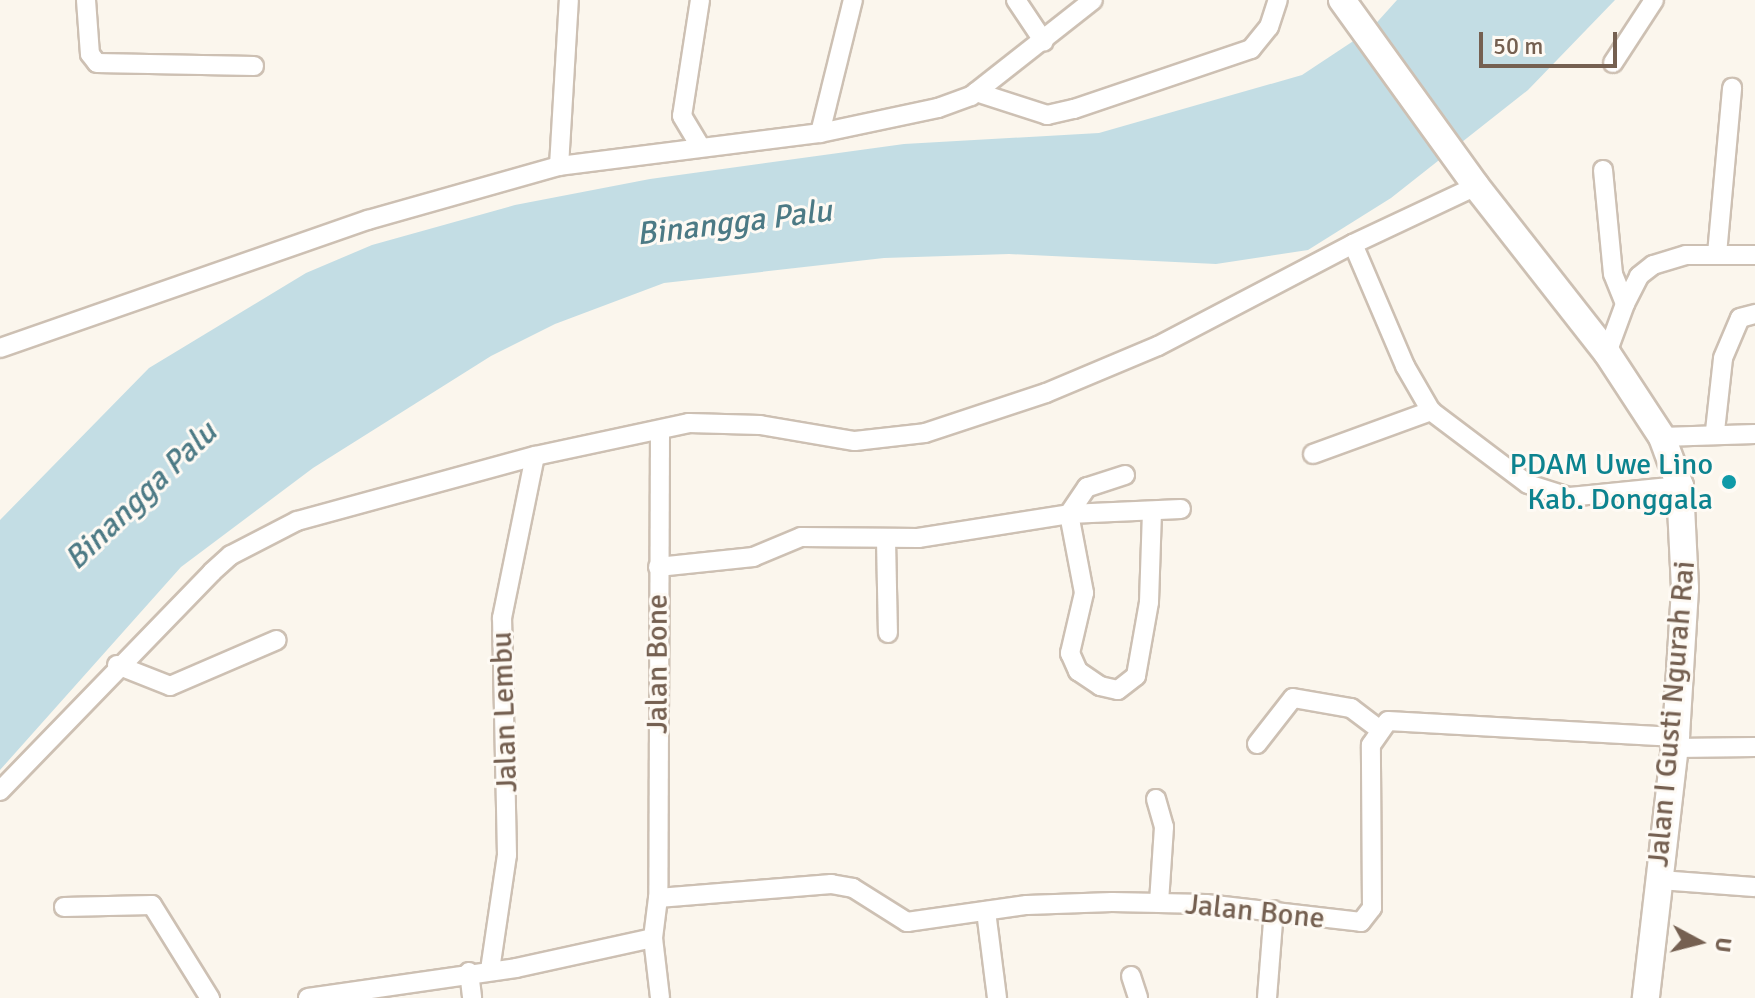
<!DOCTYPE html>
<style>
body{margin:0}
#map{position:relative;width:1755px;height:998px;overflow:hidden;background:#fbf6ed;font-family:Signika,sans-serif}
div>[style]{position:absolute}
.water>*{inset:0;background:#c3dde4}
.roads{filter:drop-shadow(2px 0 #cdc0b3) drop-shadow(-2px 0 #cdc0b3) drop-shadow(0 2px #cdc0b3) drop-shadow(0 -2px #cdc0b3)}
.minor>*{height:18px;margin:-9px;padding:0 9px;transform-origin:9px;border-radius:9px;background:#fff}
.secondary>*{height:26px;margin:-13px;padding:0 13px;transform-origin:13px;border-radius:13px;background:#fff}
.dots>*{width:22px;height:22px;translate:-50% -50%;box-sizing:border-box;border:4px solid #fefaf4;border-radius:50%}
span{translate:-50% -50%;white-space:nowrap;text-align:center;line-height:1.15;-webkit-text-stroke:6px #fefaf4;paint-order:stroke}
.culture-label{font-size:30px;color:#0d838f}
.right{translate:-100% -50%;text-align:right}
.street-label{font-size:30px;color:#756051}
.water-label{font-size:32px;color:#4c7a85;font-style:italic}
.north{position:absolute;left:1659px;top:902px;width:80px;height:80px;-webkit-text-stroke:6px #fefaf4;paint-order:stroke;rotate:97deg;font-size:22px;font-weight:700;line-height:32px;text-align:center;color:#756051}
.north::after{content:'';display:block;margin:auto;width:28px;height:36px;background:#756051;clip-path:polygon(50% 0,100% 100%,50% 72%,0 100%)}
.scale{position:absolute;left:1479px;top:32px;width:138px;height:36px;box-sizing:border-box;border:4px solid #756051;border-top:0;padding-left:10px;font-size:24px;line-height:28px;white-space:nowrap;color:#756051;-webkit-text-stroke:6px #fefaf4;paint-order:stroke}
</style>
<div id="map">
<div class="water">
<i style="clip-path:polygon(1397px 0,1615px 0,1528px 90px,1391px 198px,1308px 250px,1216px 264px,1009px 254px,884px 258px,664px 283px,555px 324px,491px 356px,313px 468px,181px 567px,0 770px,0 520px,149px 368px,306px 273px,372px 245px,515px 205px,650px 179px,904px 144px,1099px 133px,1302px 75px,1370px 30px)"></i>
</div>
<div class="roads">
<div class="minor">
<i style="left:86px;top:0;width:54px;rotate:85.8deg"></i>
<i style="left:90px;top:54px;width:11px;rotate:52deg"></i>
<i style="left:97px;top:63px;width:157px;rotate:1.1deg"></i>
<i style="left:700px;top:0;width:117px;rotate:98.8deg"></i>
<i style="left:682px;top:116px;width:35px;rotate:59deg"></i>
<i style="left:1016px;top:0;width:50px;rotate:56.3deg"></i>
<i style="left:1613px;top:63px;width:75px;rotate:-56.9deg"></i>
<i style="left:976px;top:92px;width:75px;rotate:17.9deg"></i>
<i style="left:1047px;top:115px;width:28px;rotate:-13deg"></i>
<i style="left:1074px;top:109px;width:187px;rotate:-18.7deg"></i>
<i style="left:1251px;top:49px;width:28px;rotate:-51deg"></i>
<i style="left:1269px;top:27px;width:28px;rotate:-72deg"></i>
<i style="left:820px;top:133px;width:137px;rotate:-76.1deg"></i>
<i style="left:559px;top:166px;width:166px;rotate:-86.6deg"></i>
<i style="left:1603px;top:170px;width:104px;rotate:84.5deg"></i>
<i style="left:1613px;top:274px;width:32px;rotate:68deg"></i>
<i style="left:1353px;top:244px;width:136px;rotate:-25.2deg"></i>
<i style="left:1717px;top:254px;width:167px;rotate:-84.8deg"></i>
<i style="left:0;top:348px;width:390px;rotate:-19.2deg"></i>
<i style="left:368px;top:220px;width:198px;rotate:-15.8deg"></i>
<i style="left:559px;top:166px;width:263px;rotate:-7.2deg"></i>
<i style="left:820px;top:133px;width:121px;rotate:-12deg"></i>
<i style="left:938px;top:108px;width:35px;rotate:-20deg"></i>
<i style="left:971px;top:96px;width:155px;rotate:-38.2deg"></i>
<i style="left:1607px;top:353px;width:52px;rotate:-69.8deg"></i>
<i style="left:1625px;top:304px;width:31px;rotate:-63deg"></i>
<i style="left:1639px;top:276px;width:18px;rotate:-38deg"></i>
<i style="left:1653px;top:265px;width:34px;rotate:-17deg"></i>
<i style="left:1686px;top:255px;width:69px"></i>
<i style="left:660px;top:431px;width:467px;rotate:90.2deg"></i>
<i style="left:658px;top:898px;width:174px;rotate:-4.6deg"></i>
<i style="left:831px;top:884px;width:22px;rotate:10deg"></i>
<i style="left:853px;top:888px;width:64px;rotate:32.2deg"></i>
<i style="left:907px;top:922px;width:121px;rotate:-8.1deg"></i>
<i style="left:1027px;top:905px;width:85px;rotate:-2deg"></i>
<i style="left:1112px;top:902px;width:94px;rotate:1.2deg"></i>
<i style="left:1206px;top:904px;width:156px;rotate:6.6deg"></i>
<i style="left:1361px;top:922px;width:18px;rotate:-52deg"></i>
<i style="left:1372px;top:908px;width:163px;rotate:-90.4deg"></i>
<i style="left:1371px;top:745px;width:29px;rotate:-55deg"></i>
<i style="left:1388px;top:721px;width:288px;rotate:3.2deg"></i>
<i style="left:1715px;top:431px;width:73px;rotate:-83.7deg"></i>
<i style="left:1723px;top:358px;width:43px;rotate:-67deg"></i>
<i style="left:1740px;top:318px;width:16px;rotate:-15deg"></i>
<i style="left:1662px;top:437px;width:93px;rotate:-1.8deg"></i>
<i style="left:1313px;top:454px;width:126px;rotate:-20deg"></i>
<i style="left:1125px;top:475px;width:40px;rotate:162deg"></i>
<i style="left:1087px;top:487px;width:32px;rotate:124deg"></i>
<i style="left:1069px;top:514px;width:112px;rotate:-2.6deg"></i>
<i style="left:886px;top:540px;width:93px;rotate:88.8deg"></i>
<i style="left:658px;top:567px;width:96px;rotate:-6deg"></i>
<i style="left:753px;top:557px;width:52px;rotate:-22.6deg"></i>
<i style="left:801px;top:537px;width:117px;rotate:0.5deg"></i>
<i style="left:918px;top:538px;width:153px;rotate:-9deg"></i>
<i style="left:1069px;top:514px;width:80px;rotate:79.2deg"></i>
<i style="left:1084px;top:593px;width:62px;rotate:103.1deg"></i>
<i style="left:1070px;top:653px;width:20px;rotate:66deg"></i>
<i style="left:1078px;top:671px;width:27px;rotate:34deg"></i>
<i style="left:1100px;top:686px;width:18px;rotate:13deg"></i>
<i style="left:1118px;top:690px;width:23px;rotate:-38deg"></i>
<i style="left:1136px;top:676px;width:75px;rotate:-80deg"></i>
<i style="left:1149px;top:602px;width:91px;rotate:-88.1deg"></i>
<i style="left:117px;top:665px;width:57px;rotate:21.6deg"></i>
<i style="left:170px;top:686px;width:116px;rotate:-23.3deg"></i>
<i style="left:1257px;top:744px;width:58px;rotate:-52deg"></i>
<i style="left:1293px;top:698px;width:59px;rotate:9.8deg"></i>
<i style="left:1351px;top:708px;width:35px;rotate:37deg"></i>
<i style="left:1675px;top:748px;width:80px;rotate:-0.7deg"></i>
<i style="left:0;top:791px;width:305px;rotate:-45.9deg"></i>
<i style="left:212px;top:572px;width:25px;rotate:-42deg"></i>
<i style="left:231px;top:555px;width:74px;rotate:-27.3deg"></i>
<i style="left:297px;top:521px;width:247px;rotate:-15.3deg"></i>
<i style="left:535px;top:456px;width:157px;rotate:-12.1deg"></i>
<i style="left:689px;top:423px;width:71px;rotate:1.6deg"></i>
<i style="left:760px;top:425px;width:96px;rotate:9.6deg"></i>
<i style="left:855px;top:441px;width:70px;rotate:-6.5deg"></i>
<i style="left:925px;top:433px;width:127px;rotate:-18.3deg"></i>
<i style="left:1046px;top:393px;width:121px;rotate:-22.8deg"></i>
<i style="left:1158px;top:346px;width:220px;rotate:-27.6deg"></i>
<i style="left:1353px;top:244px;width:133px;rotate:66.9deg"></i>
<i style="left:1405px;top:366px;width:52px;rotate:60deg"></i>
<i style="left:1431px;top:411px;width:121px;rotate:37deg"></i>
<i style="left:1528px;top:484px;width:43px;rotate:17.6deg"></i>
<i style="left:1569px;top:497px;width:112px;rotate:-5.7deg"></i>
<i style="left:1156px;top:799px;width:29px;rotate:74deg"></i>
<i style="left:1164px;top:827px;width:76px;rotate:93.8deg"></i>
<i style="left:1659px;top:880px;width:96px;rotate:4.2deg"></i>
<i style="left:64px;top:907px;width:88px;rotate:-1.3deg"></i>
<i style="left:152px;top:905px;width:110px;rotate:58.1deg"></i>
<i style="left:986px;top:911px;width:88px;rotate:82.8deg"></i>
<i style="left:653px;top:938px;width:60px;rotate:83.3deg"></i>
<i style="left:490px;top:970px;width:116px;rotate:-81.6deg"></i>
<i style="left:507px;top:855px;width:237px;rotate:-91.2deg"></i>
<i style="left:502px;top:618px;width:165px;rotate:-78.5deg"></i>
<i style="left:469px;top:972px;width:26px;rotate:83deg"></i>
<i style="left:1131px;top:976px;width:23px;rotate:72deg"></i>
<i style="left:308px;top:998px;width:210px;rotate:-8.2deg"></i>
<i style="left:516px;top:968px;width:140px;rotate:-12.4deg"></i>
<i style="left:653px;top:938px;width:40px;rotate:-82.9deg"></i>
<i style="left:1267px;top:998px;width:88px;rotate:-85.5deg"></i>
</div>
<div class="secondary">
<i style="left:1342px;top:0;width:229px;rotate:54.2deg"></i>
<i style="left:1476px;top:186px;width:212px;rotate:51.9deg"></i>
<i style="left:1607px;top:353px;width:100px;rotate:56.8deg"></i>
<i style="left:1662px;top:437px;width:52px;rotate:69.8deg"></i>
<i style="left:1680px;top:486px;width:103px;rotate:87.2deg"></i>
<i style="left:1685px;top:589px;width:148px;rotate:93.5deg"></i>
<i style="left:1676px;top:737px;width:263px;rotate:96.6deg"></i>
</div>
</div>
<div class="dots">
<i style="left:1729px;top:482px;background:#0f9aa8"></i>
</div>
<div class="culture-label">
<span class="right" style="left:1713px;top:482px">PDAM Uwe Lino<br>Kab. Donggala</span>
</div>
<div class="street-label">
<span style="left:658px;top:664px;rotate:-90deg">Jalan Bone</span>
<span style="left:505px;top:712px;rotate:-92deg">Jalan Lembu</span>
<span style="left:1672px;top:714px;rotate:-85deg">Jalan I Gusti Ngurah Rai</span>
<span style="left:1255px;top:912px;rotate:6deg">Jalan Bone</span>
</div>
<div class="water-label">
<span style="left:734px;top:223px;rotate:-7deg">Binangga Palu</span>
<span style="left:141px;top:496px;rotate:-44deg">Binangga Palu</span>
</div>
<div class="north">U</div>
<div class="scale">50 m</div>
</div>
